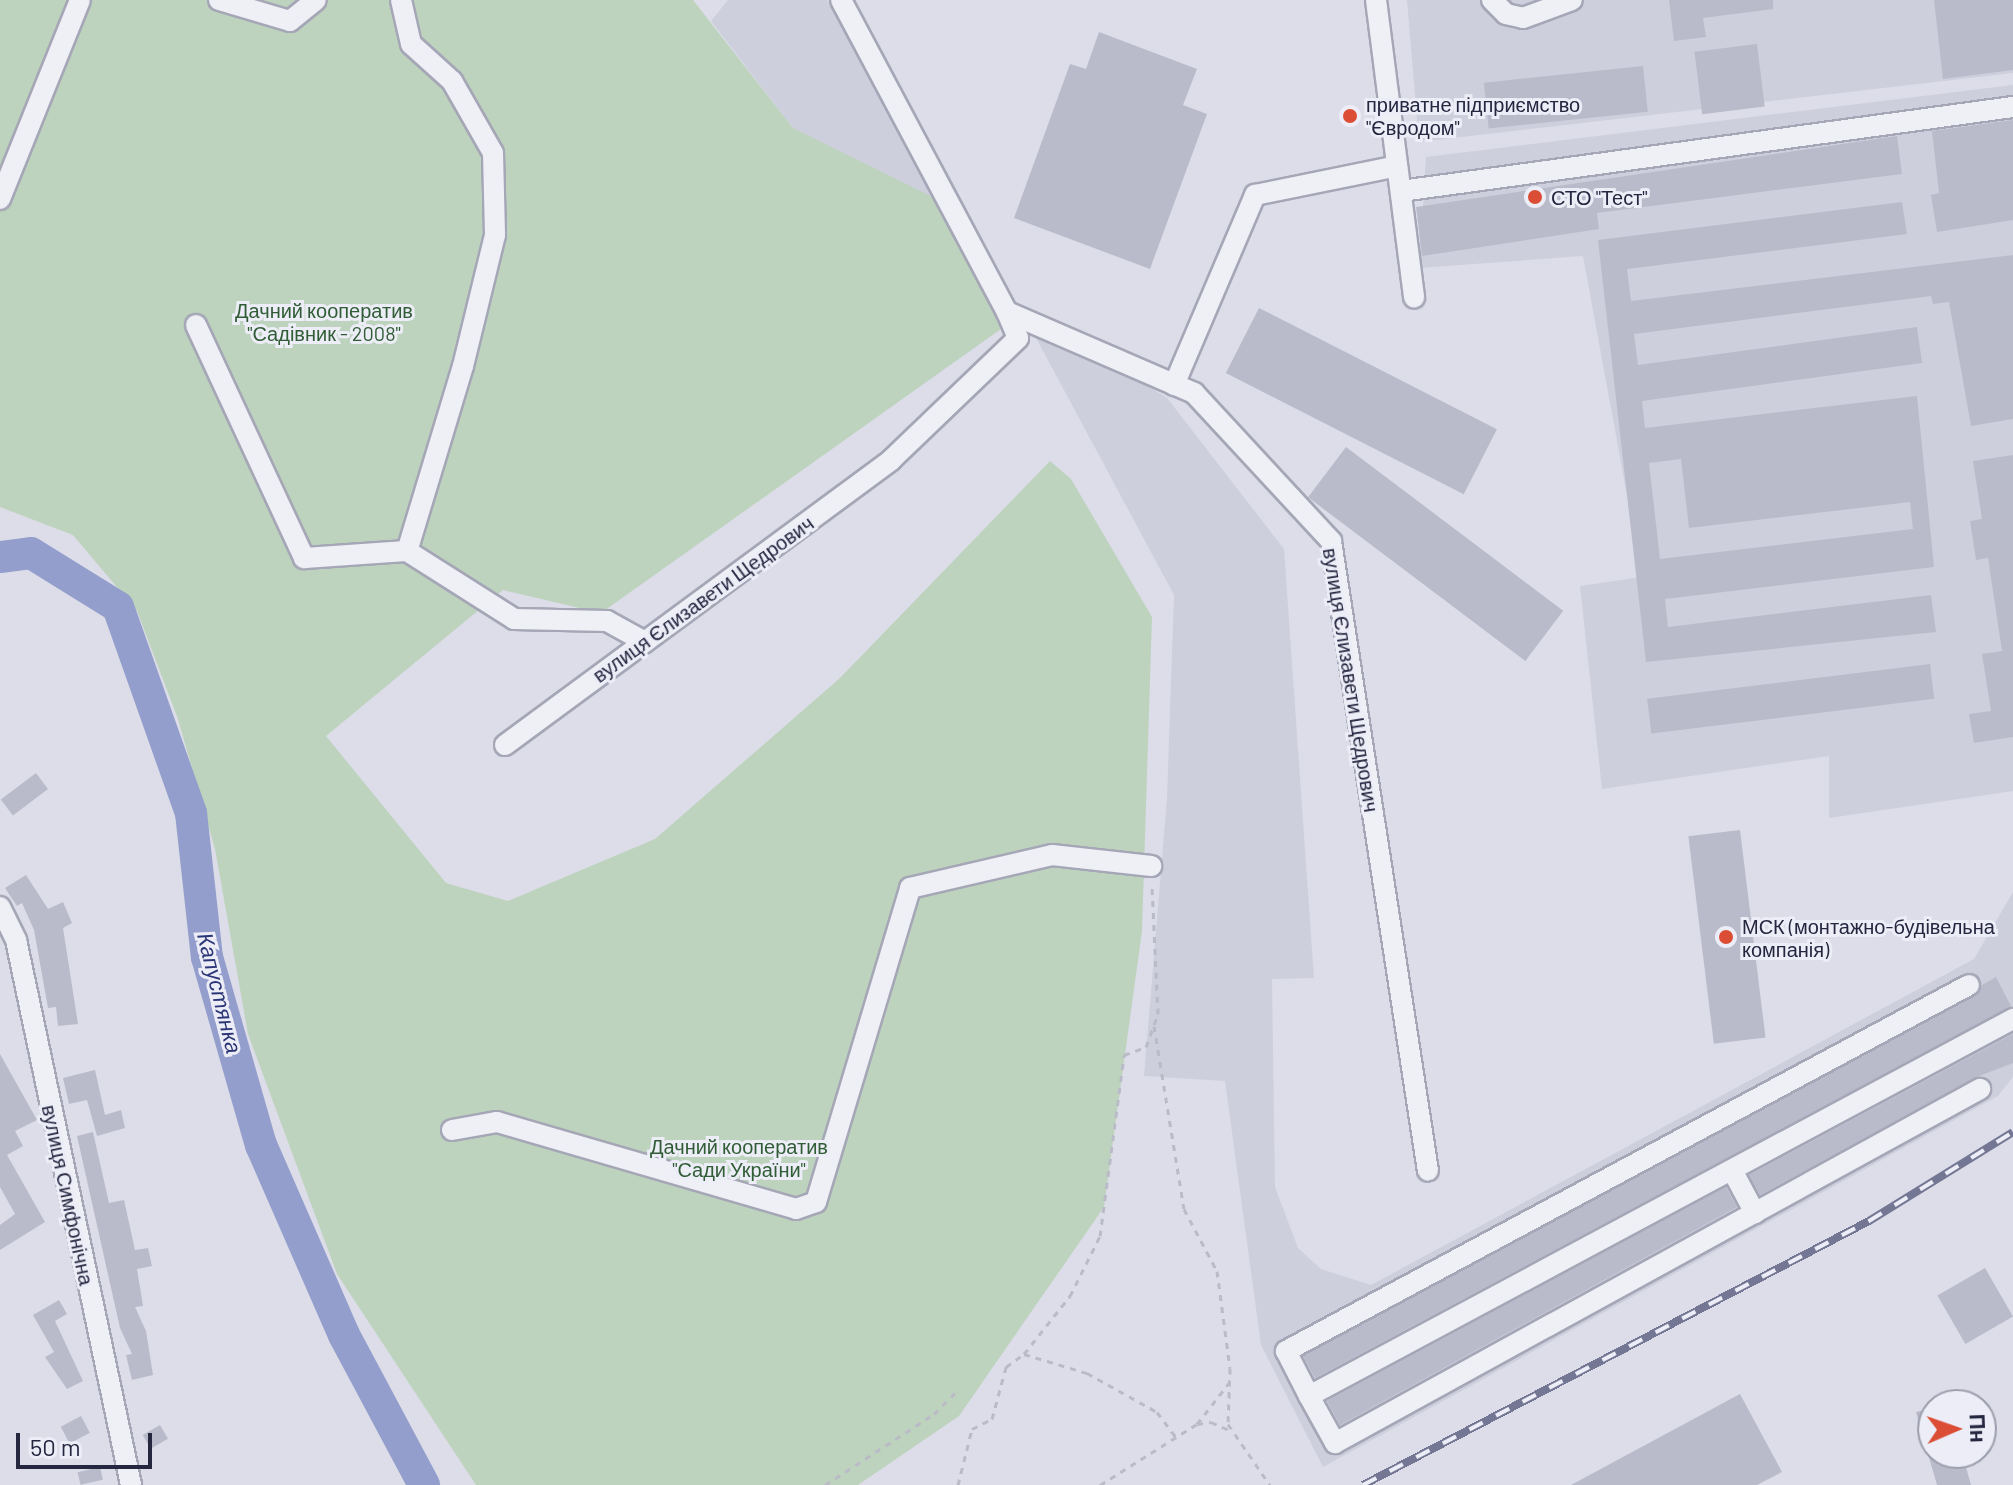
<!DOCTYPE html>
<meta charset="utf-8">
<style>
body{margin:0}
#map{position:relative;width:2013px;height:1485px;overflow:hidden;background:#dcdde8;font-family:Barlow,sans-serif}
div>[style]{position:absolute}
.built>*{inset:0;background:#cecfdd}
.green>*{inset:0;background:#bdd3be}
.river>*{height:32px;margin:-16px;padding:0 16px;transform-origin:16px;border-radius:16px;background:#939ecc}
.building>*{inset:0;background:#b9bbcb;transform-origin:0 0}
.path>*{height:3px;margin-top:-1.5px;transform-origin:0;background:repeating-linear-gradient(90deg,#babbc7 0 6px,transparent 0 12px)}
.roads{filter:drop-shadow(2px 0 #a5a6b6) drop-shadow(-2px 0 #a5a6b6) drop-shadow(0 2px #a5a6b6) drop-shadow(0 -2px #a5a6b6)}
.minor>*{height:20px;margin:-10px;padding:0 10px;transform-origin:10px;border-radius:10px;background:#eff0f6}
.rail>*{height:8px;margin-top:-4px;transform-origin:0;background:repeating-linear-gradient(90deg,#ecedf6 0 15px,#747793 0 30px);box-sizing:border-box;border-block:2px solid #747793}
.dots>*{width:22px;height:22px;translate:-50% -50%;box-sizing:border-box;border:4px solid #ecedf6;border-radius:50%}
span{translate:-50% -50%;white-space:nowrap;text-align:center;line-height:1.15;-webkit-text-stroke:6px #ecedf6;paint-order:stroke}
.poi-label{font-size:20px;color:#252640}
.left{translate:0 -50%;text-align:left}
.park-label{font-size:20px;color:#315d36}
.street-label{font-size:20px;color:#252640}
.water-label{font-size:22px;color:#2b3677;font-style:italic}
.north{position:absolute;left:1917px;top:1389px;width:80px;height:80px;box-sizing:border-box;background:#ecedf6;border:2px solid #9c9dad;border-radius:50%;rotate:88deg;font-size:22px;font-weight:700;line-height:32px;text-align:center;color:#252640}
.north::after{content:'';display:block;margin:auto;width:28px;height:36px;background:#db4d34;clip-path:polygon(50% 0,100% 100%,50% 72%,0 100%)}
.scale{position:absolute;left:16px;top:1433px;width:136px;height:36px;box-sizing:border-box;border:4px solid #252640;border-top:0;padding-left:10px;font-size:24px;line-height:28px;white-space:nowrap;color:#252640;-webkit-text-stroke:6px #ecedf6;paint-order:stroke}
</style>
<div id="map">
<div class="built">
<i style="clip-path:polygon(728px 0,827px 0,938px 205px,793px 128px,711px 21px)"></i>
<i style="clip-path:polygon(1407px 0,2013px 0,2013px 73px,1419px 142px)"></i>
<i style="clip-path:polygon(2013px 85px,2013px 791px,1829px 818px,1829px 756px,1602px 789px,1580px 586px,1642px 577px,1583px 256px,1419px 268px,1426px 157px)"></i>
<i style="clip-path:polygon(1055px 326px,1167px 398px,1284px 549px,1314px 978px,1272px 979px,1275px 1187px,1298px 1248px,1321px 1269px,1371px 1285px,1974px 959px,2013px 892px,2013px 1077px,1998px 1096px,1323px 1467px,1261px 1345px,1225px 1081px,1144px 1076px,1167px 798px,1174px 595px,1035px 336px)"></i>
</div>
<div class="green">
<i style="clip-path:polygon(0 0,693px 0,793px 128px,951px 206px,1001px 329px,601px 613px,503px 590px,326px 736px,446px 883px,508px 901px,655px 839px,840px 678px,1050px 461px,1071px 479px,1152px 617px,1142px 931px,1104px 1207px,959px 1416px,858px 1485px,476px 1485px,337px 1274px,248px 1034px,215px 849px,178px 719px,137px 611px,73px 535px,0 507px)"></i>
</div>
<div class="river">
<i style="left:0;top:557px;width:31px;rotate:-7deg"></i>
<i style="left:31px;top:553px;width:102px;rotate:31.8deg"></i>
<i style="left:118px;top:607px;width:219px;rotate:70.5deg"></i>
<i style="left:191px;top:813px;width:145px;rotate:83.7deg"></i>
<i style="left:207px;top:957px;width:196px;rotate:74deg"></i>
<i style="left:261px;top:1145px;width:207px;rotate:66.4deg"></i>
<i style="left:344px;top:1335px;width:170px;rotate:61.9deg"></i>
</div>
<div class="building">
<i style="clip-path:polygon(1669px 0,1773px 0,1773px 9px,1703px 18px,1706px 37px,1674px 41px)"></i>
<i style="clip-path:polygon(1934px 0,2013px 0,2013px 70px,1943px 79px)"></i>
<i style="clip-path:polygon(1099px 32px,1197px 69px,1183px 105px,1207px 114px,1150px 269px,1014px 218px,1070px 64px,1086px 69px)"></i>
<i style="left:1757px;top:44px;width:63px;height:63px;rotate:83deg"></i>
<i style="left:1643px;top:66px;width:46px;height:160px;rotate:84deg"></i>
<i style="clip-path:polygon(2013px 120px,2013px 220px,1937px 232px,1931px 195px,1939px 193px,1932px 131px)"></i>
<i style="clip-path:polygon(1897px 136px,1902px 174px,1597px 213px,1599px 229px,1422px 256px,1416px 207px)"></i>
<i style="clip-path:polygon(evenodd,1902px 202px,1907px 234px,1627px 269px,1631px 301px,2013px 255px,2013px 419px,1971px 426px,1949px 302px,1933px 304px,1931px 296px,1634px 334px,1638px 365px,1917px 327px,1922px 363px,1642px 401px,1645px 428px,1917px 396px,1934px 567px,1665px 599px,1668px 627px,1931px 595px,1936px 632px,1646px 662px,1598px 240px,1902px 202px,1681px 459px,1689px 528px,1910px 502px,1913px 529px,1660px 559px,1649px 463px,1681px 459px)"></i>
<i style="left:1259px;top:308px;width:267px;height:73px;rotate:27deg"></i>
<i style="left:1346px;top:447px;width:272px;height:63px;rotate:37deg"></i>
<i style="clip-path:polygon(2013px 455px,2013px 737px,1974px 743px,1969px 714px,1991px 711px,1982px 654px,2002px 651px,1988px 558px,1976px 560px,1970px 521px,1982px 519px,1973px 461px)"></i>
<i style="left:1930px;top:664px;width:35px;height:285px;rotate:83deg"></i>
<i style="left:36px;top:773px;width:20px;height:44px;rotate:53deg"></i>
<i style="left:1740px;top:830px;width:209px;height:52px;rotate:83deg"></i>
<i style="clip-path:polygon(26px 875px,48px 909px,63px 902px,72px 923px,63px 928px,78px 1024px,58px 1026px,56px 1007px,48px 1008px,34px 930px,22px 903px,17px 906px,5px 888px)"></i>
<i style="clip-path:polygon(1996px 977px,2011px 1006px,1315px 1378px,1303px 1356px,1975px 996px,1982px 985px)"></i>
<i style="clip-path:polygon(2013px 1034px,2013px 1063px,1974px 1078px,1760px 1195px,1749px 1175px)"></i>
<i style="clip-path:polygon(0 1054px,37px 1120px,15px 1131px,23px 1146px,7px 1155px,45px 1222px,0 1250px,0 1225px,15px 1214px,0 1187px)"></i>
<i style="clip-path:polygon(95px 1070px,105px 1115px,121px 1110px,125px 1128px,97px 1136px,87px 1100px,69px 1104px,63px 1078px)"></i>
<i style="clip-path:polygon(93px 1132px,109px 1203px,124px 1200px,135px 1250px,148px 1248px,152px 1266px,137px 1269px,143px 1306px,135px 1307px,146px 1331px,153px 1375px,132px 1380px,126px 1355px,132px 1354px,120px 1328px,77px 1136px)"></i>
<i style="clip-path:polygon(1726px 1187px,1737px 1207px,1340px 1425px,1327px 1401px)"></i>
<i style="left:1985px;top:1268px;width:56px;height:55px;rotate:60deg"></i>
<i style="clip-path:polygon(59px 1300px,67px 1314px,55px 1321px,83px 1381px,67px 1389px,45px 1357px,54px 1352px,33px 1315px)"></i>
<i style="clip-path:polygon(1740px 1394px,1782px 1472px,1757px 1485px,1571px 1485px)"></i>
<i style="clip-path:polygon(1933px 1408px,1933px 1453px,1962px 1453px,1971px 1485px,1937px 1485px,1916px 1412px)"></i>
<i style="left:81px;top:1416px;width:19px;height:23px;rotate:62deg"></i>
<i style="left:160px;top:1425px;width:16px;height:20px;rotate:60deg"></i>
<i style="left:100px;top:1467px;width:13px;height:23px;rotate:77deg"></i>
</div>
<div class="path">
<i style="left:1154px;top:1026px;width:185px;rotate:80.7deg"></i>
<i style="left:1184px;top:1209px;width:70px;rotate:62deg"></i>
<i style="left:1217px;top:1271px;width:98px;rotate:82.4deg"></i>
<i style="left:1230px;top:1368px;width:56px;rotate:92deg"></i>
<i style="left:1228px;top:1424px;width:74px;rotate:55.5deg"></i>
<i style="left:1024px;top:1354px;width:66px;rotate:16.8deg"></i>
<i style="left:1087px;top:1373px;width:80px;rotate:29.1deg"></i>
<i style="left:1157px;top:1412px;width:31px;rotate:53deg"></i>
<i style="left:1197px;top:1424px;width:14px;rotate:-8deg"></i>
<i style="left:1211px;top:1422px;width:22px;rotate:24deg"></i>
<i style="left:825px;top:1485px;width:130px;rotate:-33.1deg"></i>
<i style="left:934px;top:1414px;width:34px;rotate:-45deg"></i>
<i style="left:958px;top:1485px;width:58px;rotate:-76deg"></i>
<i style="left:972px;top:1429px;width:22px;rotate:-27deg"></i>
<i style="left:992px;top:1419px;width:54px;rotate:-74.9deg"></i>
<i style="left:1006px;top:1367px;width:22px;rotate:-36deg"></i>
<i style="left:1024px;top:1354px;width:74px;rotate:-51.6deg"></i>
<i style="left:1070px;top:1296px;width:67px;rotate:-63.4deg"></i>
<i style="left:1100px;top:1236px;width:183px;rotate:-82.4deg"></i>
<i style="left:1124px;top:1055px;width:23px;rotate:-20deg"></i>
<i style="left:1146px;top:1047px;width:35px;rotate:-70deg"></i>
<i style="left:1158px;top:1014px;width:128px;rotate:-92.7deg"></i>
<i style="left:1100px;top:1485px;width:115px;rotate:-32.2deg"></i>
<i style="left:1197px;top:1424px;width:52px;rotate:-52deg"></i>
</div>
<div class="roads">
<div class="minor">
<i style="left:219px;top:0;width:74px;rotate:16.5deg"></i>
<i style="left:290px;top:21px;width:33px;rotate:-39deg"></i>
<i style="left:401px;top:0;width:45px;rotate:77.2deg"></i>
<i style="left:411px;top:44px;width:55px;rotate:42.1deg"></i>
<i style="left:452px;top:81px;width:83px;rotate:60.3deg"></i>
<i style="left:493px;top:153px;width:82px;rotate:88.6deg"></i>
<i style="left:495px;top:235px;width:135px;rotate:103.7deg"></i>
<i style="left:463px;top:366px;width:193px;rotate:106.8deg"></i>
<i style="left:407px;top:551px;width:127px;rotate:32.4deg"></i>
<i style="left:514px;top:619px;width:93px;rotate:1.2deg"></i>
<i style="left:607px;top:621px;width:43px;rotate:28.9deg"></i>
<i style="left:841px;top:0;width:353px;rotate:62deg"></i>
<i style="left:1007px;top:312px;width:204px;rotate:23.4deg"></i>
<i style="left:1194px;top:393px;width:202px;rotate:47.2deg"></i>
<i style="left:1331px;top:541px;width:637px;rotate:81.25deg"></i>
<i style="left:1376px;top:0;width:300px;rotate:82.7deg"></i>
<i style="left:1492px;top:0;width:20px;rotate:45deg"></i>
<i style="left:1506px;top:14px;width:17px;rotate:13deg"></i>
<i style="left:1523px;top:18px;width:52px;rotate:-20.2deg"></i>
<i style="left:1401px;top:191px;width:618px;rotate:-7.82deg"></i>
<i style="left:0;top:199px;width:214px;rotate:-68.1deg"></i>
<i style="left:196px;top:325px;width:257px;rotate:65.1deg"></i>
<i style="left:304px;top:558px;width:103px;rotate:-3.9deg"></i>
<i style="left:1174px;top:385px;width:207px;rotate:-66.9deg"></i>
<i style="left:1255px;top:195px;width:145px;rotate:-11.5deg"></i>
<i style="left:505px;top:745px;width:480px;rotate:-36.4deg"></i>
<i style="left:891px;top:460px;width:176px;rotate:-43.8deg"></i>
<i style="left:1018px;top:338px;width:28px;rotate:-113deg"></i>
<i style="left:0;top:907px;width:37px;rotate:64deg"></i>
<i style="left:16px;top:940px;width:557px;rotate:78.08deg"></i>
<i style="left:1969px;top:985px;width:775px;rotate:151.81deg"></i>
<i style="left:1286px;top:1351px;width:51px;rotate:62.9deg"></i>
<i style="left:1309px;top:1396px;width:799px;rotate:-28.17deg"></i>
<i style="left:452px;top:1130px;width:46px;rotate:-10.1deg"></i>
<i style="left:497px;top:1122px;width:311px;rotate:16.2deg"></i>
<i style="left:796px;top:1209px;width:21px;rotate:-19deg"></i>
<i style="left:816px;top:1202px;width:328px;rotate:-73.3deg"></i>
<i style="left:910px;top:888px;width:146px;rotate:-13.1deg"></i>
<i style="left:1052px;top:855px;width:100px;rotate:6.3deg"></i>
<i style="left:1732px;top:1170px;width:49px;rotate:61.9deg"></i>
<i style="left:1309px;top:1396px;width:54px;rotate:61deg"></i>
<i style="left:1335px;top:1443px;width:736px;rotate:-28.76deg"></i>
</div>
</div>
<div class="rail">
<i style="left:1363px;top:1485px;width:571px;rotate:-27.55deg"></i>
<i style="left:1869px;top:1221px;width:169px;rotate:-31.7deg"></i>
</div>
<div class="dots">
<i style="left:1350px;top:116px;background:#db4d34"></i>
<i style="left:1535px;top:197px;background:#db4d34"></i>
<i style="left:1726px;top:937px;background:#db4d34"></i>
</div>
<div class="poi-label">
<span class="left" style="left:1366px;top:116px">приватне підприємство<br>"Євродом"</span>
<span class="left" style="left:1551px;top:197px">СТО "Тест"</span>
<span class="left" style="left:1742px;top:938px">МСК (монтажно-будівельна<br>компанія)</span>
</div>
<div class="park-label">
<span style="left:324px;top:322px">Дачний кооператив<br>"Садівник - 2008"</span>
<span style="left:739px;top:1158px">Дачний кооператив<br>"Сади України"</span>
</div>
<div class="street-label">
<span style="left:703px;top:599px;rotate:-36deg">вулиця Єлизавети Щедрович</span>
<span style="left:1351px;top:680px;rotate:81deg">вулиця Єлизавети Щедрович</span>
<span style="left:68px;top:1195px;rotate:78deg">вулиця Симфонічна</span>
</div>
<div class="water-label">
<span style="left:220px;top:993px;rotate:76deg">Капустянка</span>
</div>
<div class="north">Пн</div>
<div class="scale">50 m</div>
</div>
